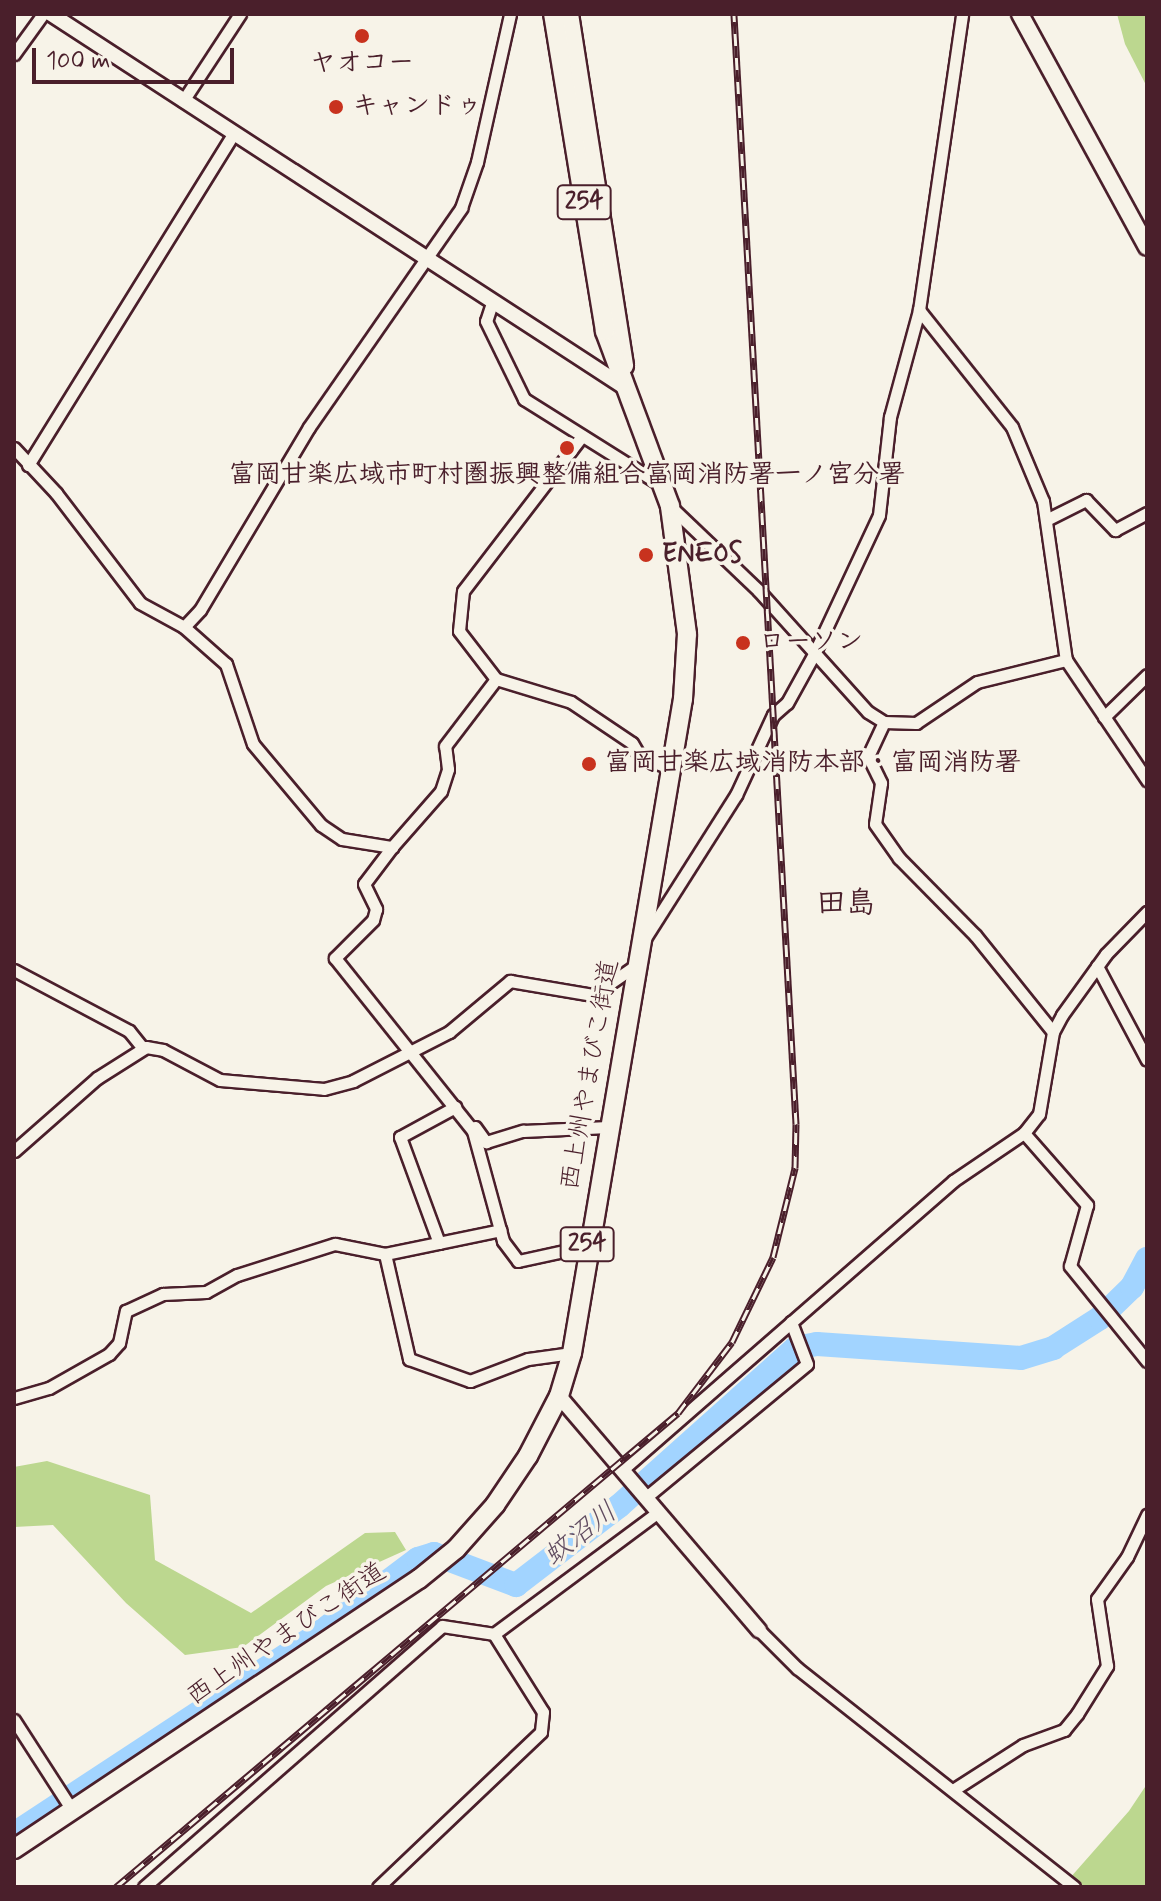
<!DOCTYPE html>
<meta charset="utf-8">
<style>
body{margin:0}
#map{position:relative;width:1161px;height:1901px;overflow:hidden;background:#f7f3e8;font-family:Mynerve,"Klee One",sans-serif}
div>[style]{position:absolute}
.green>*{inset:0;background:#bcd78f}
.river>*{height:24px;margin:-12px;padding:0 12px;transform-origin:12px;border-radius:12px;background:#a2d4ff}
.roads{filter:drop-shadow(2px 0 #4a1f2b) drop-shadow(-2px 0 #4a1f2b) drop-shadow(0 2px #4a1f2b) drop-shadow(0 -2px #4a1f2b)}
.minor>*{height:11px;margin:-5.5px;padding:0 5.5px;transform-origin:5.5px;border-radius:5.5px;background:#f7f3e8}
.tertiary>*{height:14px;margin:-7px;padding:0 7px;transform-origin:7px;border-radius:7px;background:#f7f3e8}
.secondary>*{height:16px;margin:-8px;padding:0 8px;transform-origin:8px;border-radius:8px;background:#f7f3e8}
.trunk>*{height:18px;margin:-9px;padding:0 9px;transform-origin:9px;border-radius:9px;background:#f7f3e8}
.rail>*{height:7px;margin-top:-3.5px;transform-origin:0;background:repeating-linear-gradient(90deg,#f7f3e8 0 12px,#4a1f2b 0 24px);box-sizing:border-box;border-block:2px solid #4a1f2b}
.dots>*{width:22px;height:22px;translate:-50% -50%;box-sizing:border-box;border:4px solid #f7f3e8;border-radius:50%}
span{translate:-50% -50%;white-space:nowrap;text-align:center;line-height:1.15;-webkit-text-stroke:7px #f7f3e8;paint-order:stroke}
.shield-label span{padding:2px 6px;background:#f7f3e8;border:2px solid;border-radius:6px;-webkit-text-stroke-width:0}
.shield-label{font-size:24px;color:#4a1f2b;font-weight:700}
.poi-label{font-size:26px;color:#4a1f2b;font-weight:700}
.left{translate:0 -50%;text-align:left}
.street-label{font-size:26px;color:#4a1f2b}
.water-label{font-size:28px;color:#604c60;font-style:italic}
.quarter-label{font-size:30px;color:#4a1f2b;font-weight:700}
.frame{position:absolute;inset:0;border:16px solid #4a1f2b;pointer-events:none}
.scale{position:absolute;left:32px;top:48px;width:202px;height:36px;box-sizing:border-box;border:4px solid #4a1f2b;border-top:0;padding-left:10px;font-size:24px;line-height:28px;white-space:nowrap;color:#4a1f2b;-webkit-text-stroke:6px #f7f3e8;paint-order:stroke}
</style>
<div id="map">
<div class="green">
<i style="clip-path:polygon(1117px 14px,1147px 14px,1147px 87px,1125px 44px)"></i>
<i style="clip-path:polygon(47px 1461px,150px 1495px,155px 1560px,251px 1613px,365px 1533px,395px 1532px,406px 1550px,326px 1586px,243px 1647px,185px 1655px,126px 1603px,53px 1525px,14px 1527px,14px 1467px)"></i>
<i style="clip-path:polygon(1147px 1784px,1147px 1887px,1062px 1887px,1129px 1811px)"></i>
</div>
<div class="river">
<i style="left:14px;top:1834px;width:359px;rotate:-33.3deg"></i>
<i style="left:314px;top:1637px;width:130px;rotate:-36.9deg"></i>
<i style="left:418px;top:1559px;width:17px;rotate:-17deg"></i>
<i style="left:434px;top:1554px;width:88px;rotate:20.7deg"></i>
<i style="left:516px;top:1585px;width:130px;rotate:-37.5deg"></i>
<i style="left:619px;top:1506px;width:237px;rotate:-41.8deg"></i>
<i style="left:796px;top:1348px;width:21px;rotate:-11deg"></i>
<i style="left:817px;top:1344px;width:204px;rotate:3.9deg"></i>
<i style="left:1021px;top:1358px;width:34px;rotate:-17deg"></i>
<i style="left:1053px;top:1348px;width:56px;rotate:-32.6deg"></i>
<i style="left:1100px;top:1318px;width:45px;rotate:-44.1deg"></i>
<i style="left:1132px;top:1287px;width:32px;rotate:-62deg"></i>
</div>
<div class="roads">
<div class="minor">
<i style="left:14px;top:54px;width:49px;rotate:-54.1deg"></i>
<i style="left:183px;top:101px;width:104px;rotate:-56.8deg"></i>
<i style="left:492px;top:303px;width:19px;rotate:108deg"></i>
<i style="left:486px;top:321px;width:87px;rotate:64deg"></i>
<i style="left:524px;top:399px;width:162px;rotate:32.1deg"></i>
<i style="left:919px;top:310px;width:149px;rotate:51.5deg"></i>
<i style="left:1012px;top:427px;width:80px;rotate:67.3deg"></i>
<i style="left:1043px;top:501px;width:161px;rotate:81.8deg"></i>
<i style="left:1066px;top:660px;width:145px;rotate:56deg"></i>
<i style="left:582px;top:436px;width:195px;rotate:127.5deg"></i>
<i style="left:463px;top:591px;width:40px;rotate:95.7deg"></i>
<i style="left:459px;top:631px;width:61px;rotate:52.4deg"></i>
<i style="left:496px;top:679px;width:78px;rotate:17deg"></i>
<i style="left:571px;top:702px;width:73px;rotate:33.9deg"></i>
<i style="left:632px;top:743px;width:16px;rotate:60deg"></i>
<i style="left:640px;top:757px;width:33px;rotate:20deg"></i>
<i style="left:14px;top:448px;width:62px;rotate:47deg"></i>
<i style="left:56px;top:493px;width:138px;rotate:52.6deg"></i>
<i style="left:140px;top:603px;width:50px;rotate:28.6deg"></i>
<i style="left:184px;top:627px;width:56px;rotate:41.4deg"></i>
<i style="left:226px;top:664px;width:84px;rotate:71.4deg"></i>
<i style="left:253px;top:744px;width:106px;rotate:50deg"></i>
<i style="left:321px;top:825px;width:25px;rotate:34deg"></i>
<i style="left:342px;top:839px;width:51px;rotate:9.1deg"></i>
<i style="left:392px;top:847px;width:46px;rotate:127.1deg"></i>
<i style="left:364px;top:884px;width:28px;rotate:64deg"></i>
<i style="left:376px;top:909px;width:11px;rotate:105deg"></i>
<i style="left:373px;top:920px;width:54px;rotate:135deg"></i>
<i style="left:335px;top:958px;width:221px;rotate:51.4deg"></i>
<i style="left:473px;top:1131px;width:114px;rotate:74.7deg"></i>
<i style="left:503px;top:1241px;width:25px;rotate:53deg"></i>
<i style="left:518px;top:1261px;width:71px;rotate:-12.3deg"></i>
<i style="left:28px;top:465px;width:388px;rotate:-58.2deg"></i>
<i style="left:670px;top:506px;width:122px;rotate:43.7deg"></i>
<i style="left:758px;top:590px;width:164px;rotate:48deg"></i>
<i style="left:868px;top:712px;width:19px;rotate:32deg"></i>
<i style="left:884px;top:722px;width:32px;rotate:2deg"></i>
<i style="left:916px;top:723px;width:73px;rotate:-33.9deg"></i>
<i style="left:977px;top:682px;width:92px;rotate:-13.9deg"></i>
<i style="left:1046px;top:520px;width:45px;rotate:-26.6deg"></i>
<i style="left:1086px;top:500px;width:42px;rotate:46deg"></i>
<i style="left:1115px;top:530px;width:36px;rotate:-28deg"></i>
<i style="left:184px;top:627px;width:23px;rotate:-47deg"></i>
<i style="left:200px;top:610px;width:213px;rotate:-59.2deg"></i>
<i style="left:309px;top:427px;width:267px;rotate:-55.2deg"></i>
<i style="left:461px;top:208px;width:49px;rotate:-70.8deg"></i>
<i style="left:477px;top:162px;width:152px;rotate:-77.4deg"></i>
<i style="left:1104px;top:717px;width:60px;rotate:-44.3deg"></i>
<i style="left:884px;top:722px;width:38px;rotate:115deg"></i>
<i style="left:868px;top:756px;width:30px;rotate:64deg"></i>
<i style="left:881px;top:783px;width:41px;rotate:98.3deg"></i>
<i style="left:875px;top:824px;width:42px;rotate:54.8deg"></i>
<i style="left:899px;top:858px;width:108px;rotate:45.4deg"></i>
<i style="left:975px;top:935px;width:124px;rotate:51.2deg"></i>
<i style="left:392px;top:847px;width:74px;rotate:-48.8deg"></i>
<i style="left:441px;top:791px;width:23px;rotate:-72deg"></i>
<i style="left:448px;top:769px;width:23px;rotate:-97deg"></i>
<i style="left:445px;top:746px;width:84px;rotate:-52.7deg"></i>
<i style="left:647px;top:935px;width:166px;rotate:-57.6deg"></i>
<i style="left:736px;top:795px;width:88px;rotate:-65.2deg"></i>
<i style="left:773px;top:715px;width:18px;rotate:-41deg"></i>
<i style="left:787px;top:703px;width:56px;rotate:-61.1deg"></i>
<i style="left:814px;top:654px;width:153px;rotate:-64.9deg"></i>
<i style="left:879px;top:515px;width:99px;rotate:-83.6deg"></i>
<i style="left:890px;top:417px;width:111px;rotate:-74.8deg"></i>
<i style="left:919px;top:310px;width:299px;rotate:-81.7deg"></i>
<i style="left:1097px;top:966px;width:106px;rotate:62deg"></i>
<i style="left:14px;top:970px;width:130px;rotate:27.9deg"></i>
<i style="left:129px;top:1031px;width:22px;rotate:51deg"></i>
<i style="left:475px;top:1127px;width:19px;rotate:54deg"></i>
<i style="left:486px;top:1142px;width:39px;rotate:-17deg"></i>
<i style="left:523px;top:1131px;width:85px;rotate:-2.7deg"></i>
<i style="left:1024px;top:1133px;width:96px;rotate:48.8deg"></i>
<i style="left:1087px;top:1205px;width:63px;rotate:105.6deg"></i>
<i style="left:1070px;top:1266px;width:122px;rotate:51deg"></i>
<i style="left:14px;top:1151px;width:111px;rotate:-41.3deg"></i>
<i style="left:97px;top:1078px;width:58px;rotate:-32.3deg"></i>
<i style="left:146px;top:1047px;width:17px;rotate:10deg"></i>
<i style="left:163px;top:1050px;width:64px;rotate:27.8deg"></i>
<i style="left:220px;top:1080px;width:104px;rotate:4.9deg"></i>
<i style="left:324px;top:1089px;width:30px;rotate:-15deg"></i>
<i style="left:353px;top:1081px;width:108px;rotate:-27deg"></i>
<i style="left:449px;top:1032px;width:80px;rotate:-39.9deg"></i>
<i style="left:510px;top:981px;width:84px;rotate:9.6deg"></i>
<i style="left:593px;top:995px;width:55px;rotate:-34.6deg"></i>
<i style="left:439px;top:1243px;width:113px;rotate:-110.2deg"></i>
<i style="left:400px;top:1137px;width:63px;rotate:-28.6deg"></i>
<i style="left:385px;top:1254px;width:108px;rotate:77.1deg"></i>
<i style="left:409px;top:1359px;width:65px;rotate:19.8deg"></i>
<i style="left:470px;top:1381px;width:62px;rotate:-20.8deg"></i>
<i style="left:528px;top:1359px;width:44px;rotate:-7.8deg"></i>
<i style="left:14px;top:1398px;width:36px;rotate:-16deg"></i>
<i style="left:49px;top:1388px;width:69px;rotate:-29.5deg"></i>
<i style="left:109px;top:1354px;width:15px;rotate:-48deg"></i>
<i style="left:119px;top:1343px;width:33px;rotate:-78deg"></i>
<i style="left:126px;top:1311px;width:41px;rotate:-24.7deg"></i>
<i style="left:163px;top:1294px;width:43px;rotate:-2.7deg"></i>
<i style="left:206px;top:1292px;width:35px;rotate:-29deg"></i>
<i style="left:237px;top:1275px;width:103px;rotate:-17.6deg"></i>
<i style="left:335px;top:1244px;width:51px;rotate:11.3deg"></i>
<i style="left:385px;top:1254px;width:118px;rotate:-11.7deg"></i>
<i style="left:623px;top:1469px;width:438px;rotate:-41.1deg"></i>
<i style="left:953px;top:1181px;width:86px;rotate:-34.1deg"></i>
<i style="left:1024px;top:1133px;width:24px;rotate:-52deg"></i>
<i style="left:1039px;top:1114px;width:83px;rotate:-80.3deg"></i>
<i style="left:1053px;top:1032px;width:19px;rotate:-62deg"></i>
<i style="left:1062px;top:1015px;width:75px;rotate:-54.2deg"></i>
<i style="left:1106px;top:954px;width:59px;rotate:-45.7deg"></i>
<i style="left:645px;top:1498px;width:210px;rotate:-39.6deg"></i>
<i style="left:807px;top:1364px;width:45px;rotate:-110.9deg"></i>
<i style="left:759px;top:1630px;width:54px;rotate:45deg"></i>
<i style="left:797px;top:1668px;width:353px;rotate:38.3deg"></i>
<i style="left:494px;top:1634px;width:203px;rotate:-36.6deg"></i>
<i style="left:14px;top:1720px;width:107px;rotate:57.2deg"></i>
<i style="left:953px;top:1790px;width:83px;rotate:-32.7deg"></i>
<i style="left:1023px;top:1745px;width:44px;rotate:-20.1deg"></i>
<i style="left:1064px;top:1730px;width:21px;rotate:-51deg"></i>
<i style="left:1077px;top:1714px;width:57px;rotate:-58deg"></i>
<i style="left:1107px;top:1666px;width:68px;rotate:-98.5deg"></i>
<i style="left:1097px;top:1599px;width:52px;rotate:-54.5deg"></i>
<i style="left:1127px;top:1557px;width:47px;rotate:-64.5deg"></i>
<i style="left:144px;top:1887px;width:396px;rotate:-41.2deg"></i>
<i style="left:442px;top:1626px;width:53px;rotate:8.7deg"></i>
<i style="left:494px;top:1634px;width:92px;rotate:57.9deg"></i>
<i style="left:543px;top:1712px;width:20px;rotate:96deg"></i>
<i style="left:541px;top:1732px;width:225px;rotate:136.4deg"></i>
</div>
<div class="tertiary">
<i style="left:51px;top:14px;width:686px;rotate:33.04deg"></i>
<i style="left:559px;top:1396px;width:308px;rotate:49.5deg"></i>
</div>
<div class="secondary">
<i style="left:1020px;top:14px;width:265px;rotate:61.4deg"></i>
</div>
<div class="trunk">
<i style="left:569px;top:14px;width:356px;rotate:81.1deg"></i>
<i style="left:14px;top:1849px;width:487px;rotate:-33.7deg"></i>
<i style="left:419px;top:1579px;width:48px;rotate:-39deg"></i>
<i style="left:456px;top:1549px;width:59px;rotate:-48.4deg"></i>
<i style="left:495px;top:1505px;width:59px;rotate:-56deg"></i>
<i style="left:528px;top:1456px;width:68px;rotate:-62.7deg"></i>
<i style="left:559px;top:1396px;width:45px;rotate:-73.2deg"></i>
<i style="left:572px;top:1353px;width:663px;rotate:-80.37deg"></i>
<i style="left:683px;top:699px;width:65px;rotate:-86.5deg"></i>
<i style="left:687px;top:634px;width:129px;rotate:-97.6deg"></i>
<i style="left:670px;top:506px;width:187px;rotate:-110.4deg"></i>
<i style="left:605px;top:331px;width:321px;rotate:-99.3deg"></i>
</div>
</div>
<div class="rail">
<i style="left:116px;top:1887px;width:735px;rotate:-40.14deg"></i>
<i style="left:678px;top:1413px;width:89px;rotate:-52.7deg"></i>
<i style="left:732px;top:1342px;width:94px;rotate:-64.2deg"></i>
<i style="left:773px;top:1257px;width:92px;rotate:-76.1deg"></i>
<i style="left:795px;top:1168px;width:44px;rotate:-88.7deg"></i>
<i style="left:796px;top:1124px;width:1112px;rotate:-93.2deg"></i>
</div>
<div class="dots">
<i style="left:362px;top:36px;background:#c8321e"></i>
<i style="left:336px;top:107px;background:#c8321e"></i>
<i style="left:567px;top:448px;background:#c8321e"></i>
<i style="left:646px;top:555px;background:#c8321e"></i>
<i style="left:743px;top:643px;background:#c8321e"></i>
<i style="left:589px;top:764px;background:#c8321e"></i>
</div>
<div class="shield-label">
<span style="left:584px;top:202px">254</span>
<span style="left:587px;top:1244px">254</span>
</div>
<div class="poi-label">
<span style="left:362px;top:64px">ヤオコー</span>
<span class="left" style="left:352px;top:107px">キャンドゥ</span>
<span style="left:567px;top:476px">富岡甘楽広域市町村圏振興整備組合富岡消防署一ノ宮分署</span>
<span class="left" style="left:662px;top:555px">ENEOS</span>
<span class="left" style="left:759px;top:643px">ローソン</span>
<span class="left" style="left:605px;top:764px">富岡甘楽広域消防本部・富岡消防署</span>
</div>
<div class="street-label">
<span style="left:591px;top:1075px;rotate:-80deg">西上州やまびこ街道</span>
<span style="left:287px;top:1635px;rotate:-34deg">西上州やまびこ街道</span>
</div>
<div class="water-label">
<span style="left:581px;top:1535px;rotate:-38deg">蚊沼川</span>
</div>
<div class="quarter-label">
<span style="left:846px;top:904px">田島</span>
</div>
<div class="frame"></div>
<div class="scale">100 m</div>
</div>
